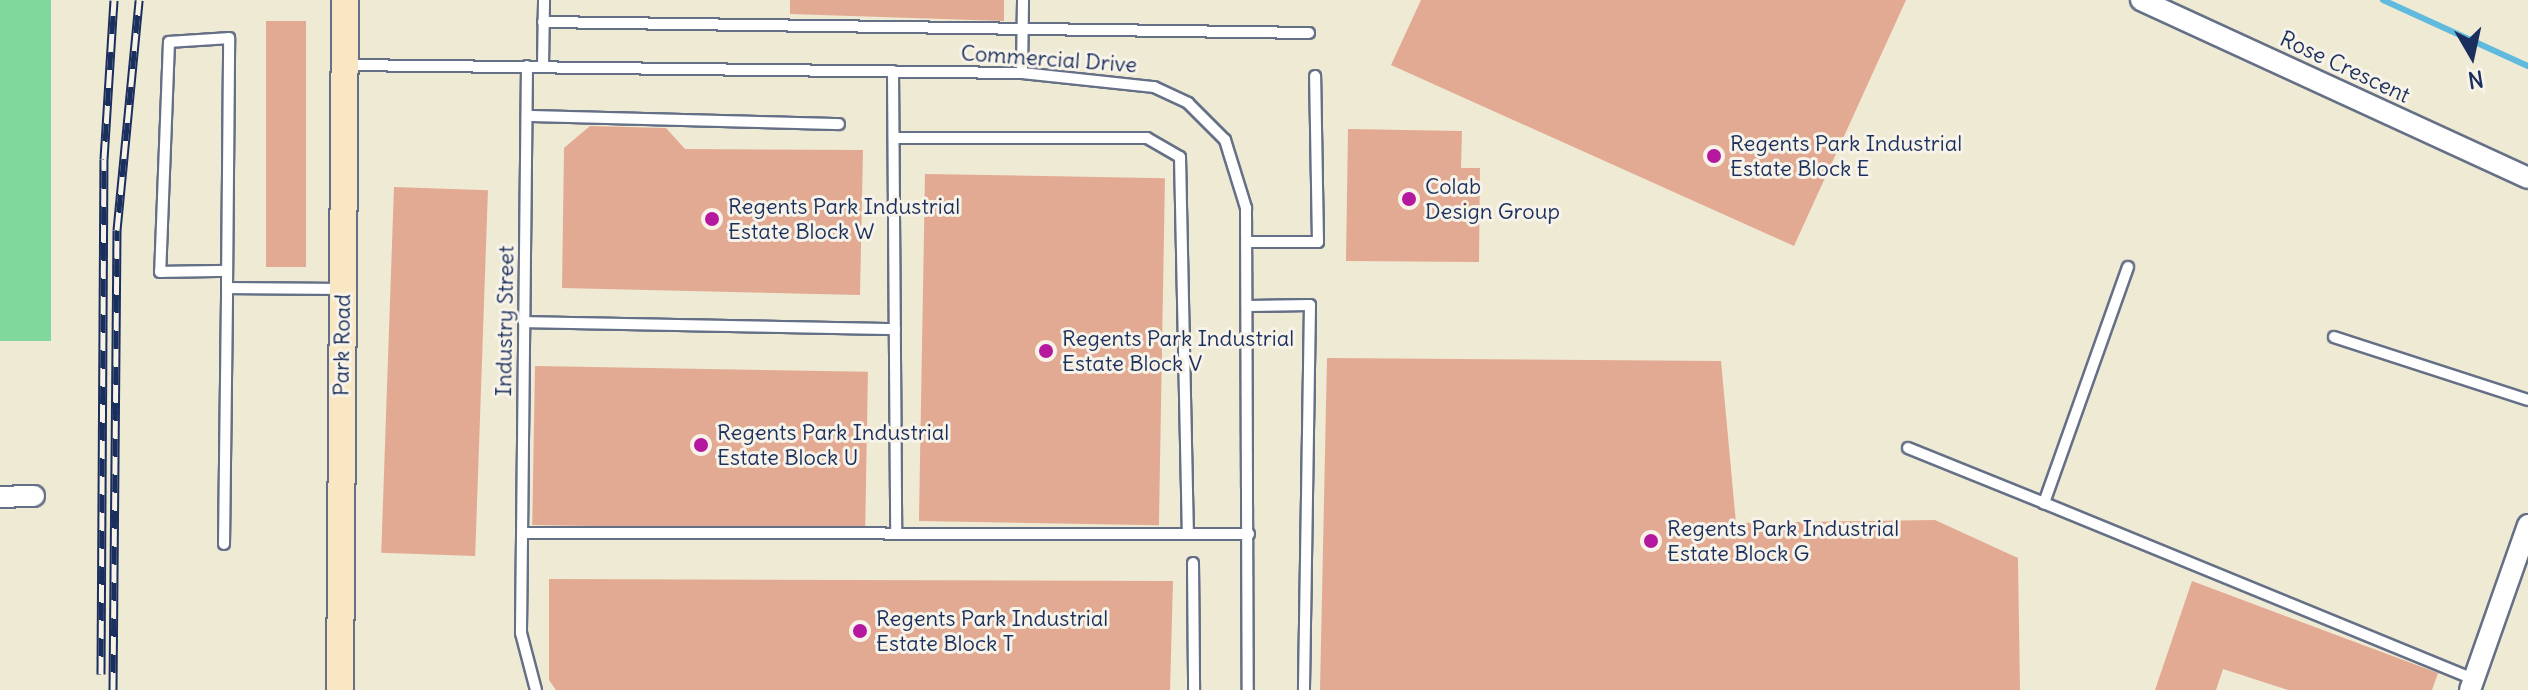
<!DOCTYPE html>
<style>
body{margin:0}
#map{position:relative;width:2528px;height:690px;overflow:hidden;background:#efead4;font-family:Delius,sans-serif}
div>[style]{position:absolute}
.green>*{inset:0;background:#80d89d;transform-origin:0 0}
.stream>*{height:6px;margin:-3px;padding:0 3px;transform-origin:3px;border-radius:3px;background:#60bade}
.building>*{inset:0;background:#e2aa93;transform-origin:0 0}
.roads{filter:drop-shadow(2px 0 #657087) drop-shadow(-2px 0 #657087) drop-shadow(0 2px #657087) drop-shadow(0 -2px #657087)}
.lane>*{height:10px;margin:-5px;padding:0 5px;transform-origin:5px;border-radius:5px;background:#fff}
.street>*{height:20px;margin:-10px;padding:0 10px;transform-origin:10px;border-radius:10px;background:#fff}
.secondary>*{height:26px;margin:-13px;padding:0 13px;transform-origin:13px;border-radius:13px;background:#f9e7c3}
.rail>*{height:9px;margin-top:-4.5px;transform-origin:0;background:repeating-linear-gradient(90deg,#f7f3e8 0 18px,#1b2f5e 0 36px);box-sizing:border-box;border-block:2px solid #1b2f5e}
.dots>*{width:22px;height:22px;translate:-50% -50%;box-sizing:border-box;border:4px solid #f7f3e8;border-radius:50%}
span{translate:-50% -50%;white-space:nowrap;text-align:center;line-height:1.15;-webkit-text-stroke:6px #f7f3e8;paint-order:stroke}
.street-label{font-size:22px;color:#1b2f5e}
.poi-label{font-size:22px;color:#1b2f5e}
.left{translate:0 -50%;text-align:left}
.north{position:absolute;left:2432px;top:16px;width:80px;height:80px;-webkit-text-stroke:6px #f7f3e8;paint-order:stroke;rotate:171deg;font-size:22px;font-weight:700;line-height:32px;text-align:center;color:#1b2f5e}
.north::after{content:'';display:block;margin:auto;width:28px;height:36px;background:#1b2f5e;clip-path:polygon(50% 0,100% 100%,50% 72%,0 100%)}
</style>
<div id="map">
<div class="green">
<i style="left:0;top:0;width:51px;height:341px"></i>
</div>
<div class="stream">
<i style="left:2383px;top:0;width:159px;rotate:24.5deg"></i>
</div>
<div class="building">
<i style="clip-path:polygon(790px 0,1004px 0,1004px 21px,790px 14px)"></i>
<i style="clip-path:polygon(1421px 0,1906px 0,1794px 246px,1391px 65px)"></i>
<i style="left:266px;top:21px;width:40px;height:246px"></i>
<i style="clip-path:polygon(590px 126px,666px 128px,685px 149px,863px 150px,860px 295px,562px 288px,564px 148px)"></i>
<i style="clip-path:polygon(1348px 129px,1462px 131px,1461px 168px,1480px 168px,1479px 262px,1346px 261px)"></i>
<i style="left:925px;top:174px;width:240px;height:347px;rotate:1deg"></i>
<i style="left:394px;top:187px;width:94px;height:366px;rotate:2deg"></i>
<i style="clip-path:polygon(1327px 358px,1721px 361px,1736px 523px,1935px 520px,2018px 558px,2020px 690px,1320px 690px)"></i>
<i style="left:535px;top:366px;width:333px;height:159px;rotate:1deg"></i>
<i style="clip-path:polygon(549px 579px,1173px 581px,1170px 690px,556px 690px,549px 680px)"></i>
<i style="clip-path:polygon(2192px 581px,2438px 673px,2432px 690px,2288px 690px,2223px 669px,2216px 690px,2155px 690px)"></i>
</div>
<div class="roads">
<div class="lane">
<i style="left:543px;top:22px;width:766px;rotate:0.82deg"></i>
<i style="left:346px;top:65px;width:676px;rotate:0.68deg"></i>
<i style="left:1022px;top:73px;width:133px;rotate:6.1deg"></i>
<i style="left:1154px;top:87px;width:38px;rotate:25deg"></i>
<i style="left:1188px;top:103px;width:52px;rotate:45deg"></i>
<i style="left:1225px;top:140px;width:71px;rotate:72.8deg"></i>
<i style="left:1246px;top:208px;width:482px;rotate:89.8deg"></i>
<i style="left:527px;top:66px;width:567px;rotate:90.61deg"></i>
<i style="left:521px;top:633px;width:59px;rotate:75.3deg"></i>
<i style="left:543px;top:66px;width:66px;rotate:-89.1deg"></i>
<i style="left:893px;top:71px;width:463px;rotate:89.6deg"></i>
<i style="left:1022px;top:73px;width:73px;rotate:-89.2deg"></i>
<i style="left:527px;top:116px;width:312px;rotate:1.5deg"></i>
<i style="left:894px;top:138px;width:253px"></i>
<i style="left:1147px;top:138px;width:38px;rotate:30deg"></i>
<i style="left:1180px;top:157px;width:377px;rotate:88.8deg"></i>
<i style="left:1248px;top:242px;width:70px"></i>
<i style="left:1318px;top:242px;width:166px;rotate:-91deg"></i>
<i style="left:2128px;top:267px;width:251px;rotate:109.6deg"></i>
<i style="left:2044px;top:503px;width:465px;rotate:22.3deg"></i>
<i style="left:227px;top:288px;width:113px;rotate:0.5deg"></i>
<i style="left:1249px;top:306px;width:61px;rotate:-0.9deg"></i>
<i style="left:1310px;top:305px;width:385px;rotate:90.9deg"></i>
<i style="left:524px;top:322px;width:371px;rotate:1.1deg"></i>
<i style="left:2334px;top:337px;width:204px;rotate:18deg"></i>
<i style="left:1908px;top:448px;width:147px;rotate:22deg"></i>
<i style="left:523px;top:533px;width:726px;rotate:0.08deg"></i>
<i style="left:224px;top:544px;width:256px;rotate:-89.3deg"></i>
<i style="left:227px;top:288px;width:250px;rotate:-89.5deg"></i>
<i style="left:229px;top:38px;width:60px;rotate:176.2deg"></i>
<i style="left:169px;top:42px;width:230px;rotate:92.2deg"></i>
<i style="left:160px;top:272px;width:67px;rotate:-0.9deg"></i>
<i style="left:1193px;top:563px;width:127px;rotate:89.5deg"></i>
</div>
<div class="street">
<i style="left:2141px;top:0;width:426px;rotate:24.7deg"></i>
<i style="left:0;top:497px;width:34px;rotate:-2deg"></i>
<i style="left:2470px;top:690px;width:175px;rotate:-70.6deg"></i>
</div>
<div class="secondary">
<i style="left:340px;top:690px;width:690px;rotate:-89.58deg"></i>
</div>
</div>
<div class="rail">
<i style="left:101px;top:674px;width:515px;rotate:-89.67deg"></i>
<i style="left:104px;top:159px;width:159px;rotate:-86.4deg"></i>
<i style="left:113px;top:690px;width:460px;rotate:-89.5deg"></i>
<i style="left:117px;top:230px;width:231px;rotate:-84.5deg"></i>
</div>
<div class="dots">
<i style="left:1714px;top:156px;background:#b5179e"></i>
<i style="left:1409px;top:199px;background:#b5179e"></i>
<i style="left:712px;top:219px;background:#b5179e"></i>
<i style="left:1046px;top:351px;background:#b5179e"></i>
<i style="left:701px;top:445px;background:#b5179e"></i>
<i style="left:1651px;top:541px;background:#b5179e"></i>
<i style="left:860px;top:631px;background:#b5179e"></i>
</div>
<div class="street-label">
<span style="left:1049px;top:59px;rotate:4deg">Commercial Drive</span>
<span style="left:2345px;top:67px;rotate:25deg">Rose Crescent</span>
<span style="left:505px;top:321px;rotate:-89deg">Industry Street</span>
<span style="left:342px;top:345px;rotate:-89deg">Park Road</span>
</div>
<div class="poi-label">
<span class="left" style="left:1730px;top:156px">Regents Park Industrial<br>Estate Block E</span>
<span class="left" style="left:1425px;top:199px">Colab<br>Design Group</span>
<span class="left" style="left:728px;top:219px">Regents Park Industrial<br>Estate Block W</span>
<span class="left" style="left:1062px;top:351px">Regents Park Industrial<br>Estate Block V</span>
<span class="left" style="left:717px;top:445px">Regents Park Industrial<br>Estate Block U</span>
<span class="left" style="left:1667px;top:541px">Regents Park Industrial<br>Estate Block G</span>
<span class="left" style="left:876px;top:631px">Regents Park Industrial<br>Estate Block T</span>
</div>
<div class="north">N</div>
</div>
